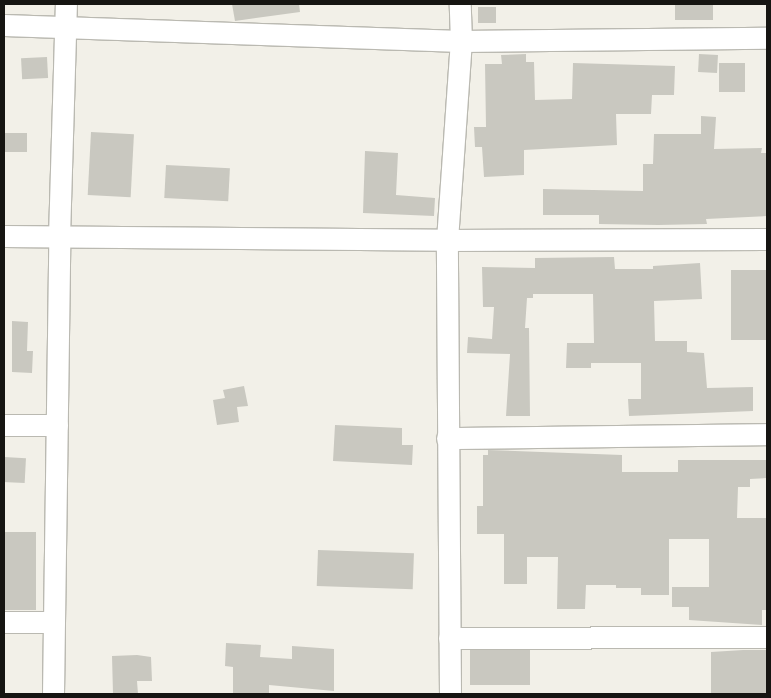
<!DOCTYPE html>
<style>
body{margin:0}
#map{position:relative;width:771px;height:698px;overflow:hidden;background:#f2f0e8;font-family:"PT Serif",serif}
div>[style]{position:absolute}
.building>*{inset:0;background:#c9c8c0;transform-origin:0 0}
.roads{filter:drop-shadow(1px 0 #bab9b1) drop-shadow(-1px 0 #bab9b1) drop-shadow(0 1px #bab9b1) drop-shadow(0 -1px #bab9b1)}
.street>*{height:21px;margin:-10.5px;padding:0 10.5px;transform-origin:10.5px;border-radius:10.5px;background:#fff}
span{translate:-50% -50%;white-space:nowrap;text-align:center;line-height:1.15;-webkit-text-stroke:4px #f2f0e8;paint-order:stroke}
.frame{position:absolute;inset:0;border:5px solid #161512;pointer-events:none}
</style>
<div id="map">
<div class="building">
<i style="clip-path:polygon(232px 4px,299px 4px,300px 12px,235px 21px)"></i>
<i style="left:675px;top:4px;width:38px;height:16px"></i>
<i style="left:478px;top:7px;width:18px;height:16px"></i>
<i style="clip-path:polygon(526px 54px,526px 62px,534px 62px,535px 100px,572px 99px,573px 63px,675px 66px,674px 95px,652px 95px,651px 114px,616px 114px,617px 145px,524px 150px,524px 175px,484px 177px,482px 147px,475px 147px,474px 127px,486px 127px,485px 64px,502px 64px,501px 55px)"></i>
<i style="left:699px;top:54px;width:19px;height:18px;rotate:3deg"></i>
<i style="left:47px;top:57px;width:21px;height:26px;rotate:87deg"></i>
<i style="left:719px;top:63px;width:26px;height:29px"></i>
<i style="clip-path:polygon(701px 116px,716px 117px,714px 149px,762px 148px,761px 153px,767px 153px,767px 216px,706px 219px,707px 224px,658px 225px,599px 224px,599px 215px,543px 215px,543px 189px,643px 191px,643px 164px,653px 164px,654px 134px,701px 134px)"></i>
<i style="left:91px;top:132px;width:43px;height:63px;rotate:3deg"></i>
<i style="left:4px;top:133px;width:23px;height:19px"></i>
<i style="clip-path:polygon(365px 151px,398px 153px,396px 195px,435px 198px,434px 216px,363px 213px)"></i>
<i style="left:166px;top:165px;width:64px;height:33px;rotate:3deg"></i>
<i style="clip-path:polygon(614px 257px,615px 269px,653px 269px,653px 266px,700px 263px,702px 299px,654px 301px,655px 341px,687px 341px,687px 352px,704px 353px,707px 388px,753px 387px,753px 411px,629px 416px,628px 399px,641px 399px,641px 363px,591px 363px,591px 368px,566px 368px,567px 343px,594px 343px,593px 294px,533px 294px,533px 298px,527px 298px,525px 328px,529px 328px,530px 416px,506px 416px,510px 354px,467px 353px,468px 337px,492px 339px,494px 307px,483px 307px,482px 267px,535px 268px,535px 258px)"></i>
<i style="left:731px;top:270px;width:36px;height:70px"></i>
<i style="clip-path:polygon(12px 321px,28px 322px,27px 351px,33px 351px,32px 373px,12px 372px)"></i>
<i style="clip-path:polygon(244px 386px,248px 406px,237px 407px,239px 422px,217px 425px,213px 400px,225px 398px,223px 390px)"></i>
<i style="clip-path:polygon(335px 425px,402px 428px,402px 445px,413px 445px,412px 465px,333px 461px)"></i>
<i style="clip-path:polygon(488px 450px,622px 455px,622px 472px,678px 472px,678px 460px,767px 460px,767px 478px,750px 479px,750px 487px,738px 487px,737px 518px,767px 518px,767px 610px,762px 610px,762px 625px,689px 620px,689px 607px,672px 607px,672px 587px,709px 587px,709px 539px,669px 539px,669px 595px,641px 595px,641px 588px,616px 588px,616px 585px,586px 585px,585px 609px,557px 609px,558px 557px,527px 557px,527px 584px,504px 584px,504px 534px,477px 534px,477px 506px,483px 506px,483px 455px,488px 455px)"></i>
<i style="left:4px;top:457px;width:22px;height:25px;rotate:3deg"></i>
<i style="left:4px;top:532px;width:32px;height:78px"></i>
<i style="left:318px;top:550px;width:96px;height:36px;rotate:2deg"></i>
<i style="clip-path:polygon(226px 643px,261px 645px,260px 657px,292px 659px,292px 646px,334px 649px,334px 691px,269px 685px,269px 694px,233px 694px,233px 667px,225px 666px)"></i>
<i style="left:470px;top:650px;width:60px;height:35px"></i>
<i style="clip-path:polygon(743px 650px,767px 650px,767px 694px,711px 694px,711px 652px)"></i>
<i style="clip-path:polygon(137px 655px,151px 657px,152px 681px,137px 681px,138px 694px,113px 694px,112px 656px)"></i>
</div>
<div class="roads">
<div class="street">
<i style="left:4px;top:25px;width:457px;rotate:2deg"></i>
<i style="left:461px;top:41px;width:306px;rotate:-0.6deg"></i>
<i style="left:4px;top:236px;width:443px;rotate:0.5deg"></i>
<i style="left:447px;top:240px;width:320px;rotate:-0.2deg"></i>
<i style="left:4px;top:425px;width:53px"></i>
<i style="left:447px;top:438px;width:320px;rotate:-0.7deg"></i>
<i style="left:4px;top:622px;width:50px"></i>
<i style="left:449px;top:638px;width:318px;rotate:-0.2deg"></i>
<i style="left:53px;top:694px;width:457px;rotate:-89.2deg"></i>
<i style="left:59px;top:237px;width:233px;rotate:-88.3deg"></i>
<i style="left:450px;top:694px;width:454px;rotate:-90.4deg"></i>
<i style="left:447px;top:240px;width:199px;rotate:-86deg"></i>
<i style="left:461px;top:41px;width:37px;rotate:-92deg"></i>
</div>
</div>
<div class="frame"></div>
</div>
